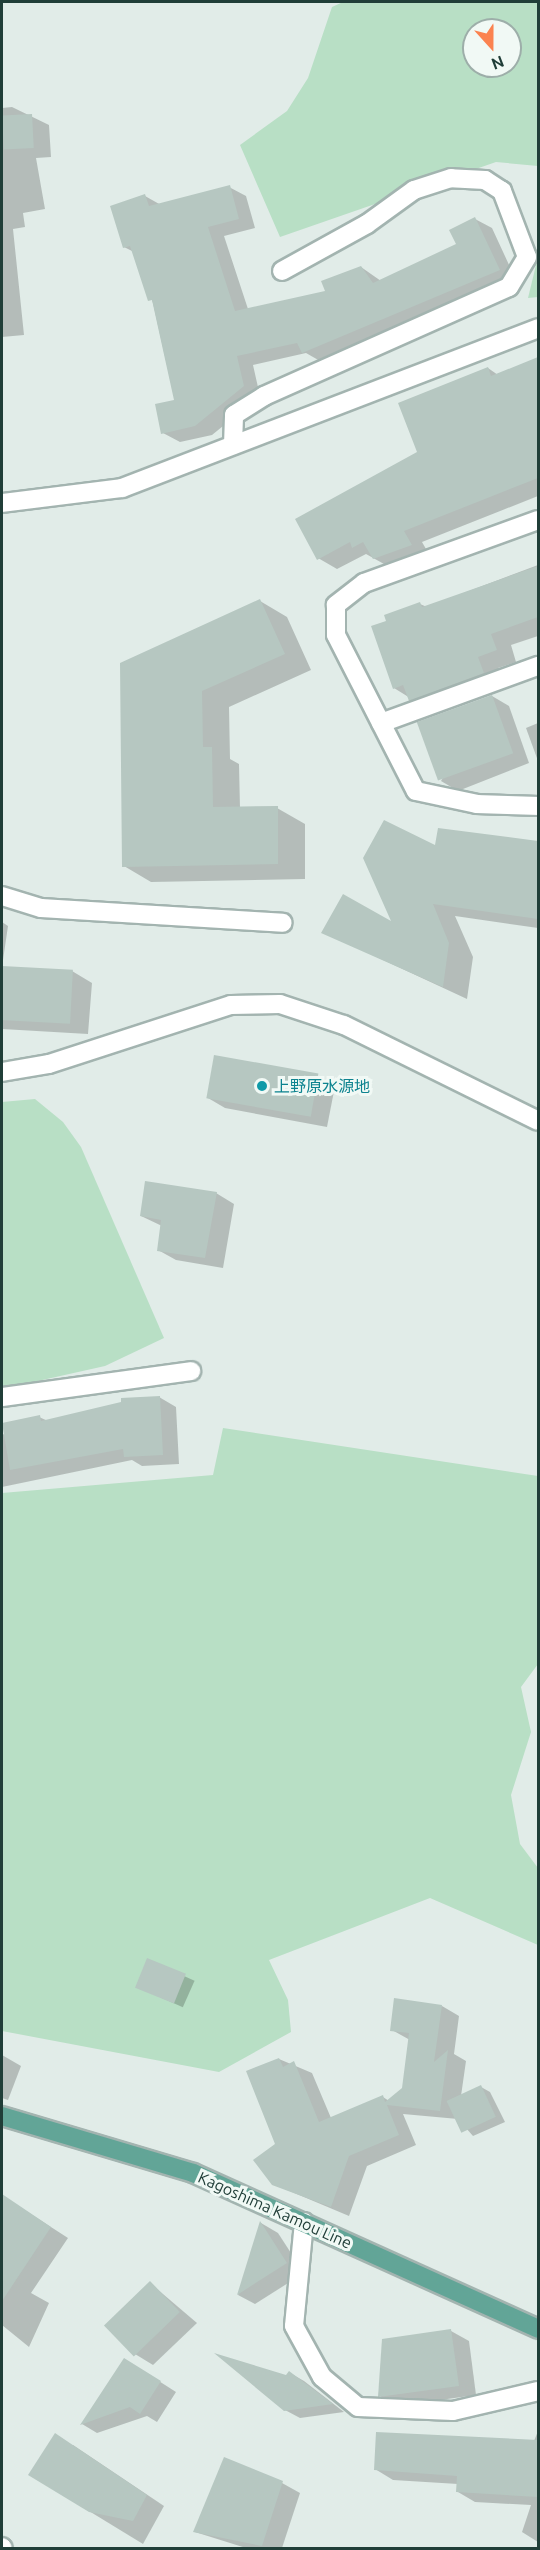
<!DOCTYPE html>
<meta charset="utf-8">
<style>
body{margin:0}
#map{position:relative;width:540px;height:2550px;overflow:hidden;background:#e1ece8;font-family:Ubuntu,"Noto Sans JP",sans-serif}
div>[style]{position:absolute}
.green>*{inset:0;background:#b8dfc5}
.shadow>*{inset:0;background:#0003;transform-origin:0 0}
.building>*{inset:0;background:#b6c7c1;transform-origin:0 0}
.roads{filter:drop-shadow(2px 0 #a3b4b0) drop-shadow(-2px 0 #a3b4b0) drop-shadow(0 2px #a3b4b0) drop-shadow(0 -2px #a3b4b0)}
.minor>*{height:18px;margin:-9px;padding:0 9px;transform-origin:9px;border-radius:9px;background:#fff}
.primary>*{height:18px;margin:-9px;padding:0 9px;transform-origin:9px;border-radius:9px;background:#62a597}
.dots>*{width:16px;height:16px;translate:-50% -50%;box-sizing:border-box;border:3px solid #f1f9f5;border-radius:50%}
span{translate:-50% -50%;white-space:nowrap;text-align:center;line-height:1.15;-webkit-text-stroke:6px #f1f9f5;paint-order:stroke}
.culture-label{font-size:16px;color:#0d838f}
.left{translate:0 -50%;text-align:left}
.street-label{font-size:16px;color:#203e38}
.frame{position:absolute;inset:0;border:3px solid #203e38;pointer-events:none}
.north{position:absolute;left:462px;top:18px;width:60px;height:60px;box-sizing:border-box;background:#f1f9f5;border:2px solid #9daea9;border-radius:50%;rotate:159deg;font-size:16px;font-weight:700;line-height:24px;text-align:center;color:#203e38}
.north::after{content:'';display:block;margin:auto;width:21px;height:27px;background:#fb8350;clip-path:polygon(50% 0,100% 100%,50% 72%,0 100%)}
</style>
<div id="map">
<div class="green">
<i style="clip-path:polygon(evenodd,343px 2px,538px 2px,538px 166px,496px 162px,280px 237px,240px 145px,287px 111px,308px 78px,332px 7px,343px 2px,474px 30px,510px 30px,510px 66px,474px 66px,474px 30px)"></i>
<i style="clip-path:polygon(538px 257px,538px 297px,528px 298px)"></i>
<i style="clip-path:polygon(35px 1099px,63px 1122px,81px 1147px,164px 1338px,105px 1366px,2px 1389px,2px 1102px)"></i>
<i style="clip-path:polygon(223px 1428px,538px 1476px,538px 1664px,521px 1687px,531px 1732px,511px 1795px,520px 1844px,538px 1868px,538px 1945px,430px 1898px,269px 1960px,288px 2000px,291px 2032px,219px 2072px,2px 2031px,2px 1493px,213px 1475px)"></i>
</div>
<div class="shadow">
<i style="clip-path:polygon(12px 107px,49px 125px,51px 157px,36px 158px,45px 209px,23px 213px,25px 227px,13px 229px,24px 335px,2px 337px,2px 108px)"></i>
<i style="clip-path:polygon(229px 187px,246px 196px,255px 228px,224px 236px,248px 309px,327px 292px,361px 267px,381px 281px,458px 245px,475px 219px,492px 228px,516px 280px,320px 361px,306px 353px,253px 365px,260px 396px,212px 435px,180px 442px,163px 433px,175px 401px,153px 303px,134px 252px,124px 247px,145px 196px,161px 205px)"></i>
<i style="clip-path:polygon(538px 359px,538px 496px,422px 542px,430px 556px,393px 569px,366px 554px,337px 569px,318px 558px,419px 452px,488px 368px,498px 375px)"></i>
<i style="clip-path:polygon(538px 565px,538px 636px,511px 645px,516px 662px,498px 668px,504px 685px,431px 711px,394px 688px,388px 621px,420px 604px,427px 607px)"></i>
<i style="clip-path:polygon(260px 601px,287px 617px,311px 670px,229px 707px,230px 759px,239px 764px,240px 808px,277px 808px,305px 824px,305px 879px,151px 882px,124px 866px,121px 664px)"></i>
<i style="clip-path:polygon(492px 696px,509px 706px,529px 763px,458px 791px,441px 781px)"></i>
<i style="clip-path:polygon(538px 723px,538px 761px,526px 728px)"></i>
<i style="clip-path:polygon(436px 847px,538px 878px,538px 928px,455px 916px,473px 957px,467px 999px,323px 932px,394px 924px)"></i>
<i style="clip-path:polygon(2px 922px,8px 926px,2px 967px,72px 971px,92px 983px,88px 1034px,2px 1029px)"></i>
<i style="clip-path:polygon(317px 1076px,335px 1086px,327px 1127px,225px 1108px,208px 1098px)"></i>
<i style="clip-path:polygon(216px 1193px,234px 1204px,223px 1268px,176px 1260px,158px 1250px,162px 1226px,141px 1216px)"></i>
<i style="clip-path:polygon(159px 1397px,176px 1407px,179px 1464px,142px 1466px,132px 1460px,2px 1487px,2px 1435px,39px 1417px,48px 1421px)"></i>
<i style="left:148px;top:1960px;width:51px;height:29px;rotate:24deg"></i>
<i style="clip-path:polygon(442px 2006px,459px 2016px,454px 2054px,466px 2061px,461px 2096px,481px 2087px,490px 2092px,505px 2122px,473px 2136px,458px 2119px,403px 2114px,416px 2145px,367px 2166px,349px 2216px,273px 2184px,279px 2059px,312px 2073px,331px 2118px,383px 2097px,389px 2101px,403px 2089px,410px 2040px,392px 2030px)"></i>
<i style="clip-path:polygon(2px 2055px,21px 2066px,8px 2100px,2px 2098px)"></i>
<i style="clip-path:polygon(6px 2198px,68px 2238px,31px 2293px,49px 2303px,29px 2347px,2px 2325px)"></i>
<i style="clip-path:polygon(261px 2223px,278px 2233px,304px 2273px,255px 2304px,238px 2295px)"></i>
<i style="clip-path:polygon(150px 2283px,197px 2323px,153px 2365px,135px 2354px)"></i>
<i style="clip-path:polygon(451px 2331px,469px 2341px,476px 2395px,397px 2406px,380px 2396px)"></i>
<i style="clip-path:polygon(140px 2369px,176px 2392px,157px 2422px,147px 2416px,97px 2433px,82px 2424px)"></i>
<i style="clip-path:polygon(290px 2373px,304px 2381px,344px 2412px,300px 2418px,285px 2410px)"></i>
<i style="clip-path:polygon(538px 2431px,538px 2542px,522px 2532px,531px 2505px,475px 2502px,458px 2492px,458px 2484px,393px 2480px,375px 2469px,534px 2441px)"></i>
<i style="clip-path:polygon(73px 2445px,164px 2506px,143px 2544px,30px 2475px)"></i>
<i style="clip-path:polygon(282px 2483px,300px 2493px,282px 2548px,246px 2548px,195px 2532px)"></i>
</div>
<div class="building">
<i style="left:32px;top:114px;width:34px;height:30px;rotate:87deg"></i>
<i style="clip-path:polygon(230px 185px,239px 219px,208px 227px,235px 311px,325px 291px,321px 281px,361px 266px,373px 283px,456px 244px,449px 230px,475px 217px,500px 270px,302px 353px,297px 343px,237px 356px,244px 386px,195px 426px,161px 434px,155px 404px,174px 400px,152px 300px,148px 301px,130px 246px,123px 248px,110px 206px,145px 194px,149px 206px)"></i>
<i style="clip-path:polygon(538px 357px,538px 478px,404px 531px,412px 545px,373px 559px,363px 542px,352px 548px,350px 542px,317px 560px,295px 519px,417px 452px,398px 403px,488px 367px,491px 376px)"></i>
<i style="clip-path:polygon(538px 566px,538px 617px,491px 634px,497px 650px,478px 657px,484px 673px,409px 701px,403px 685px,393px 689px,371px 626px,386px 621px,384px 615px,420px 602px,422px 607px)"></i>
<i style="clip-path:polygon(260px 599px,285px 654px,202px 691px,203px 747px,212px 747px,213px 807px,278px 806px,278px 864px,122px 867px,120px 663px)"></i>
<i style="left:492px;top:695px;width:62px;height:80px;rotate:70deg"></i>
<i style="clip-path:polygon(384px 820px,435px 845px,438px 828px,538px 841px,538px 919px,433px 904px,449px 943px,443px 987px,321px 933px,343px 894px,391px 921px,363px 858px)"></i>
<i style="left:2px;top:966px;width:71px;height:54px;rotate:3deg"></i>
<i style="left:214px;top:1055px;width:106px;height:44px;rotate:10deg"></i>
<i style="clip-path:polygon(145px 1181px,217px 1192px,205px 1258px,157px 1251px,161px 1220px,140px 1216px)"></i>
<i style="clip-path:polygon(160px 1396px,163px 1455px,124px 1457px,123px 1449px,10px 1470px,2px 1423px,40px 1415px,41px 1421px,121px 1402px,121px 1398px)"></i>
<i style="left:147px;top:1958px;width:42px;height:32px;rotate:22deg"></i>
<i style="clip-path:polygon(394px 1998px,442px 2005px,434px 2062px,448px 2050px,440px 2111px,387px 2105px,399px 2135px,349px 2156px,331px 2207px,272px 2185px,253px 2160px,275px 2144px,246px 2071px,279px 2058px,283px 2067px,294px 2061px,319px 2122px,383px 2095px,385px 2102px,402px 2088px,409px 2033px,390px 2031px)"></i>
<i style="left:481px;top:2085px;width:35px;height:38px;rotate:65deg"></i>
<i style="clip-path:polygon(2px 2194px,51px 2227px,2px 2301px)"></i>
<i style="clip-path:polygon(260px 2221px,287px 2263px,237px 2295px)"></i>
<i style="left:150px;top:2281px;width:43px;height:64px;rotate:46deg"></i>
<i style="clip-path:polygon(451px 2329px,459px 2386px,378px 2397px,382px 2339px)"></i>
<i style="clip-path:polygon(214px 2353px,286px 2375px,289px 2371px,333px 2404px,284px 2411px)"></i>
<i style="clip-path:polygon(124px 2358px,161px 2381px,140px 2414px,130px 2407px,80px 2425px)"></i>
<i style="clip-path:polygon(376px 2432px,538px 2440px,538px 2497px,456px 2492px,457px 2476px,374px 2470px)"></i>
<i style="clip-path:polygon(55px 2433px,147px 2495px,133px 2521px,89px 2512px,28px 2475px)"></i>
<i style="clip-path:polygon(224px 2457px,283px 2481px,262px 2546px,193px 2532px)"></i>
</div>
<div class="roads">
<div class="minor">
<i style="left:233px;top:445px;width:30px;rotate:-88deg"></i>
<i style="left:234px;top:415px;width:36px;rotate:-32deg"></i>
<i style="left:264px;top:396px;width:268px;rotate:-24deg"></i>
<i style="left:509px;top:287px;width:35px;rotate:-59deg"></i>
<i style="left:527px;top:257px;width:71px;rotate:-110.7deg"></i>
<i style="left:502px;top:191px;width:20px;rotate:-147deg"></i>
<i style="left:485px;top:180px;width:34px;rotate:-177deg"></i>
<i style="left:451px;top:178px;width:39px;rotate:162deg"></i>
<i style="left:414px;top:190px;width:58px;rotate:144.1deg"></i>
<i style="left:367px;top:224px;width:97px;rotate:151.1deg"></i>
<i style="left:2px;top:503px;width:121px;rotate:-7.1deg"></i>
<i style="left:122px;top:488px;width:446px;rotate:-21deg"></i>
<i style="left:538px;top:520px;width:185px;rotate:160.1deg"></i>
<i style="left:364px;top:583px;width:36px;rotate:142deg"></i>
<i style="left:336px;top:605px;width:30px;rotate:90deg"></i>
<i style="left:336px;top:635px;width:175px;rotate:62.9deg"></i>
<i style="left:416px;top:791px;width:62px;rotate:12deg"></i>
<i style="left:477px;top:804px;width:61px;rotate:1.9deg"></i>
<i style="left:381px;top:723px;width:167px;rotate:-20deg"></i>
<i style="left:2px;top:896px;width:41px;rotate:17.1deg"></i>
<i style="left:41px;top:908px;width:242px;rotate:3.5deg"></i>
<i style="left:2px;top:1072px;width:48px;rotate:-9.7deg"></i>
<i style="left:49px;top:1064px;width:191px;rotate:-18deg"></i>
<i style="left:231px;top:1005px;width:49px;rotate:-1.2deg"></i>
<i style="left:280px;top:1004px;width:67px;rotate:18.2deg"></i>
<i style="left:344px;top:1025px;width:216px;rotate:26.3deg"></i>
<i style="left:2px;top:1397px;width:191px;rotate:-7.8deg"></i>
<i style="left:304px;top:2222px;width:104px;rotate:95.5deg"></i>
<i style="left:294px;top:2326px;width:58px;rotate:61.2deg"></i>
<i style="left:322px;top:2377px;width:47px;rotate:39.8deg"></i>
<i style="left:358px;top:2407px;width:95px;rotate:2.4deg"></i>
<i style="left:453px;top:2411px;width:87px;rotate:-13.2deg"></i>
<i style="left:2px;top:2547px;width:1px;rotate:45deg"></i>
</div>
<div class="primary">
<i style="left:2px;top:2116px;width:199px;rotate:16.6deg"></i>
<i style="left:193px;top:2173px;width:379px;rotate:24.3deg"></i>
</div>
</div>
<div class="dots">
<i style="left:262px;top:1086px;background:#0f9aa8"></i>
</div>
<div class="culture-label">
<span class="left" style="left:274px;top:1086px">上野原水源地</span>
</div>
<div class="street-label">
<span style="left:275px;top:2210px;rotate:24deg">Kagoshima Kamou Line</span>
</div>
<div class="frame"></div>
<div class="north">N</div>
</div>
